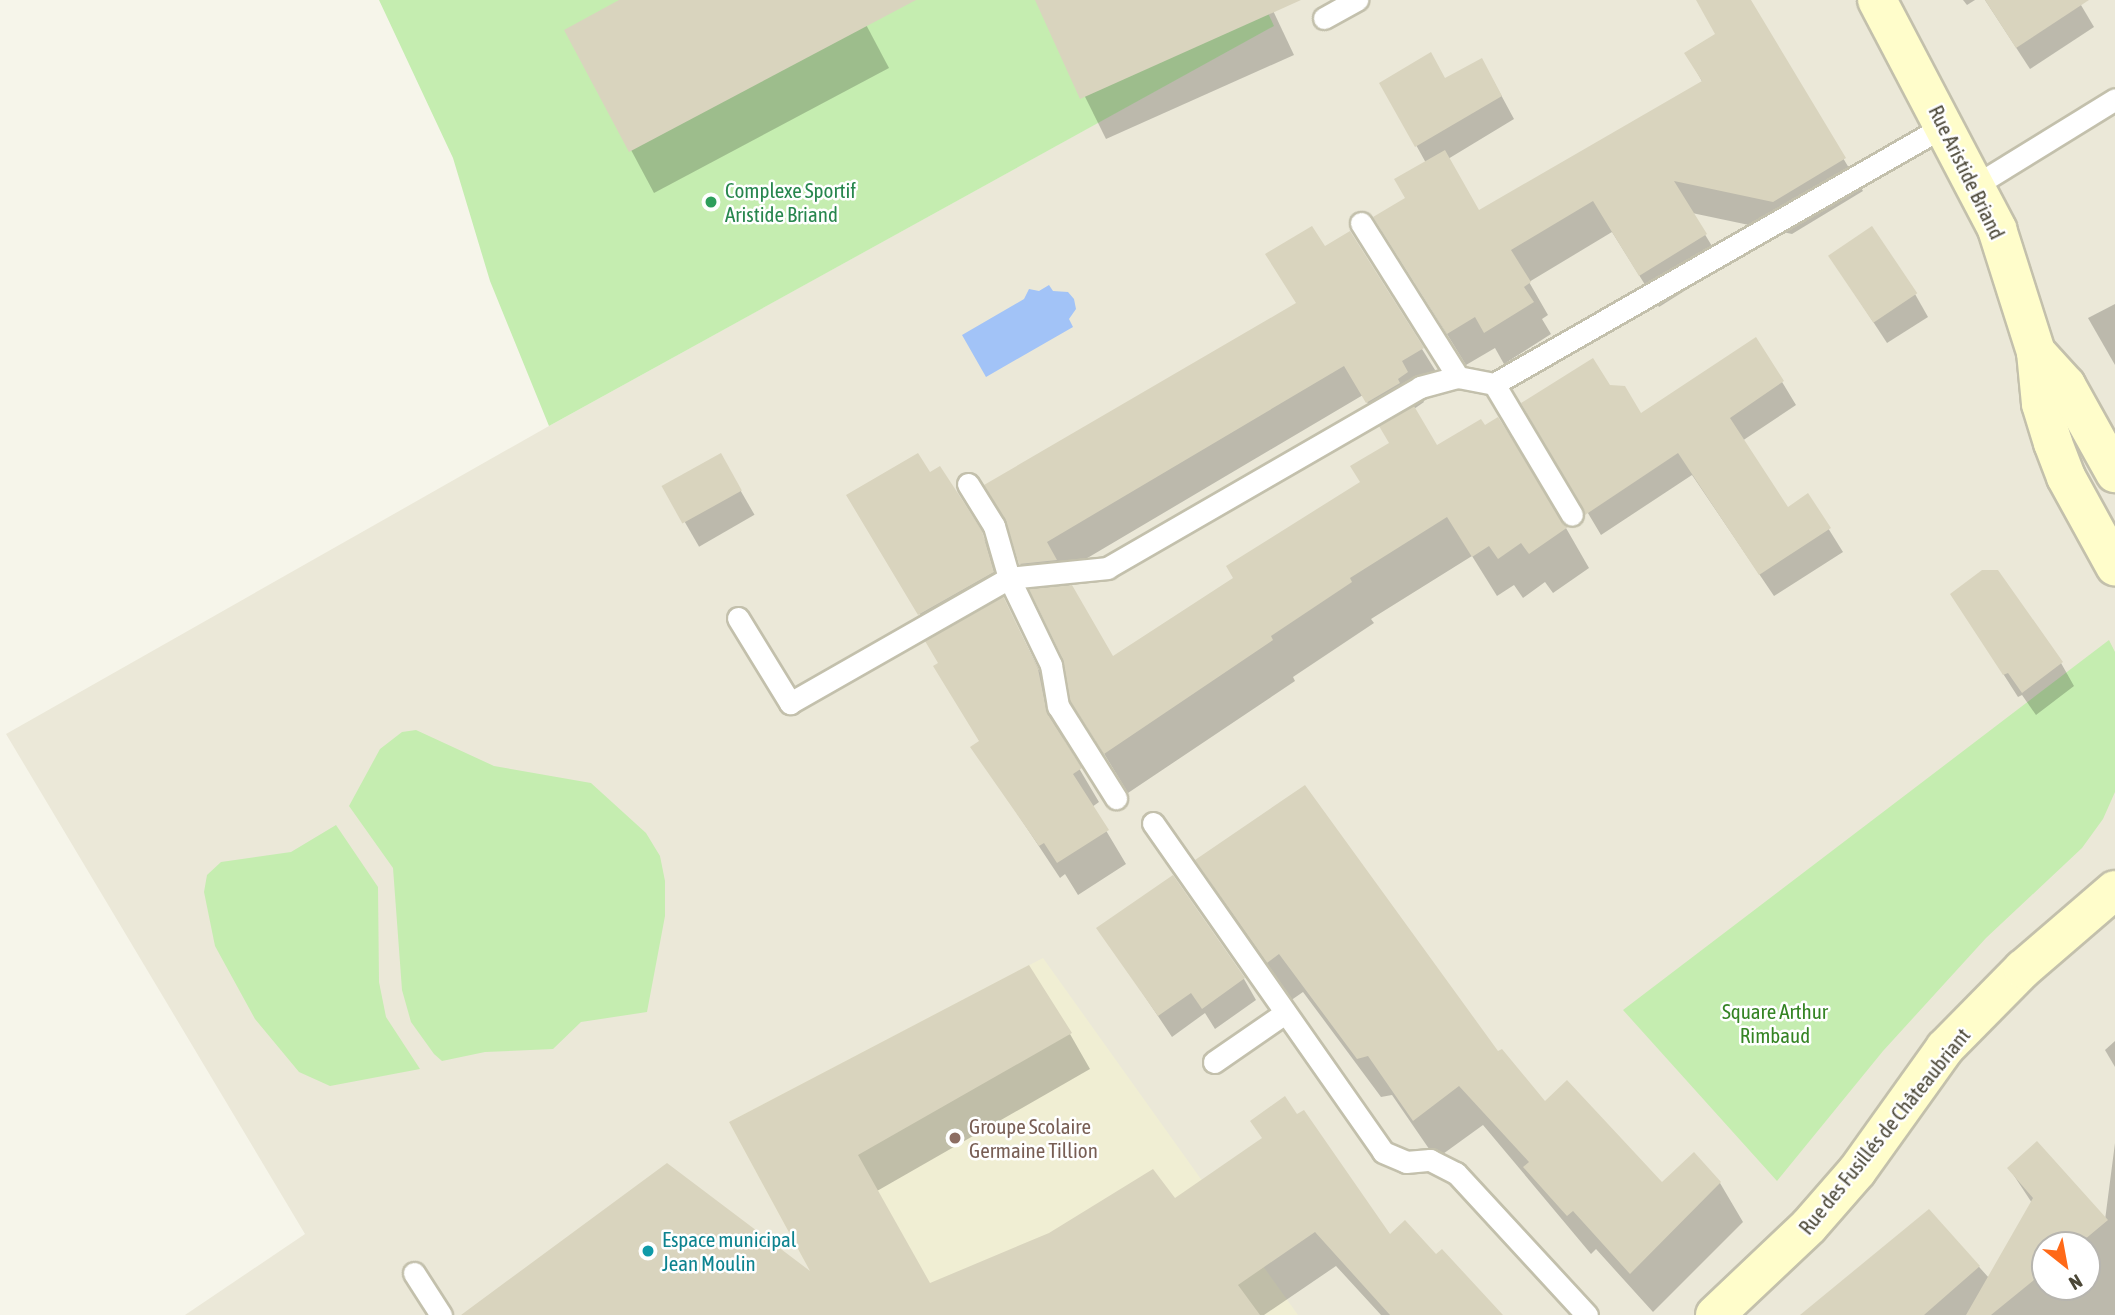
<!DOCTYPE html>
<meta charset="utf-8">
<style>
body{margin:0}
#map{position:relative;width:2115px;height:1315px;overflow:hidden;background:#f6f5ea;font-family:"Asap Condensed",sans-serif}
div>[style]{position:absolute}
.residential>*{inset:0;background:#ebe8d8}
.education>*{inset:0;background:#f0eed3}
.green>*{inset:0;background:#c5edb0}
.water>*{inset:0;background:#a2c3f7}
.shadow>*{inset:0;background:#0003;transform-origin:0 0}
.building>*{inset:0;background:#d9d4be;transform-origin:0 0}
.roads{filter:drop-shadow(2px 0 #c3c0ac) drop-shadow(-2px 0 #c3c0ac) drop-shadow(0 2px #c3c0ac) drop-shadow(0 -2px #c3c0ac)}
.service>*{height:21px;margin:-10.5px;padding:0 10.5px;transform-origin:10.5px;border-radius:10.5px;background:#fff}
.secondary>*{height:38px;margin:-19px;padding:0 19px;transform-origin:19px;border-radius:19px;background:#fffdcb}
.dots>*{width:19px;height:19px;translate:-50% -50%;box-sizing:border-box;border:4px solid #fff;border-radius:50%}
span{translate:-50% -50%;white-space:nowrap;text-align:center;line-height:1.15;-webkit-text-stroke:5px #fff;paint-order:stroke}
.street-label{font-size:21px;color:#4b4737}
.leisure-label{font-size:21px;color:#27864d}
.left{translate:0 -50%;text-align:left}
.park-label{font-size:21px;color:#358424}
.education-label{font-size:21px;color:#785e54}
.culture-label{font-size:21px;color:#0d838f}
.north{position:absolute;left:2031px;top:1231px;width:70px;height:70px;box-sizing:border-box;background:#fff;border:2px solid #b7b5af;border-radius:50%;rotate:149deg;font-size:19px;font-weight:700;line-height:28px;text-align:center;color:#4b4737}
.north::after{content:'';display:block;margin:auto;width:24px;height:32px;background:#ff6918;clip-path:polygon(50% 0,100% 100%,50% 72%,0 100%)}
</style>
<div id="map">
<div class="residential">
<i style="clip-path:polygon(evenodd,1262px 0,2115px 0,2115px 1315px,185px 1315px,305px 1234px,6px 734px,549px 426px,1273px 26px,1262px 0,2045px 1245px,2087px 1245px,2087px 1287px,2045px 1287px,2045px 1245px)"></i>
</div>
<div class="education">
<i style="clip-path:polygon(1043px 958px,1298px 1315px,834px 1315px,729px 1122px)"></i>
</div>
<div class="green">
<i style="clip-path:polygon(379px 0,1262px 0,1274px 26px,549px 426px,490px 281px,453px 158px)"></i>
<i style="clip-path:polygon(2109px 640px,2115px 652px,2115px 792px,2103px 819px,2082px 848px,1986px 938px,1883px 1051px,1777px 1181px,1623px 1010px)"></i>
<i style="clip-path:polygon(416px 730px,494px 766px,591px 783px,646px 833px,660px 856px,665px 881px,665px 916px,647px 1012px,581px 1022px,553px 1049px,485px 1052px,442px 1061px,434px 1054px,411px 1022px,402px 990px,393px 868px,349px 806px,380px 749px,402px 732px)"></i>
<i style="clip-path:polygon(336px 825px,378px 887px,379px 982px,386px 1017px,420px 1069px,330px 1086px,299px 1072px,255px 1019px,215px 946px,204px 892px,207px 875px,221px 862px,291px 852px)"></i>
</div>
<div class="water">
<i style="clip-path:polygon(1049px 285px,1053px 291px,1068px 292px,1074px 299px,1076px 309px,1069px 319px,1073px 327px,986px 377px,962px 335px,1024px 299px,1029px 289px,1039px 291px)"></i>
</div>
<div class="shadow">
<i style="clip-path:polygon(623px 0,853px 0,889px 68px,654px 193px,567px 30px)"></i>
<i style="clip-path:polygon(1037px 0,1268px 0,1294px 55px,1106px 139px)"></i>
<i style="clip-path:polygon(1698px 0,1747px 0,1863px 191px,1792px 234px,1692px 213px,1724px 266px,1659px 307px,1612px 232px,1529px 282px,1548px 315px,1542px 319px,1551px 334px,1504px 364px,1495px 348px,1466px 365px,1394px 248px,1407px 198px,1426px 163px,1395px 107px,1494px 82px,1514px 119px,1448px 159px,1478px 212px,1703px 83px,1686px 53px,1717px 35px)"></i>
<i style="clip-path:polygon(1963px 0,1975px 0,1967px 5px)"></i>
<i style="clip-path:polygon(1985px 0,2078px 0,2094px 27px,2030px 69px)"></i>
<i style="clip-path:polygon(evenodd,1350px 233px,1440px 378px,1418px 391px,1424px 402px,1414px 409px,1437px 447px,1566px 528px,1589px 568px,1553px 593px,1545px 582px,1523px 598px,1514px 585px,1497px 596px,1472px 556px,1371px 619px,1374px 623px,1293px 677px,1295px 681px,1128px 793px,1072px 701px,1065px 659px,1020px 563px,1297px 304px,1324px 248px,1350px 233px,1363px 395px,1391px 443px,1362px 483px,1236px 579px,1113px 658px,1062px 573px,1363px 395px)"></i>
<i style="clip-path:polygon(1830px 256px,1915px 294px,1928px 317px,1887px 343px)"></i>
<i style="clip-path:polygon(2115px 304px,2115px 365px,2088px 318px)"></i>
<i style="clip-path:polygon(1756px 339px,1796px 405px,1742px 441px,1787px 509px,1808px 496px,1843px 552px,1774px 596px,1692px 475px,1601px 535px,1523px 404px,1609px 387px,1641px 415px)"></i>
<i style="left:720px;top:455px;width:69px;height:64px;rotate:60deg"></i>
<i style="clip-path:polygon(930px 475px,980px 532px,994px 556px,1005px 595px,1002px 597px,1056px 704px,1064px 743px,1099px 802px,1092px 807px,1126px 864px,1078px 895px,1065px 874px,1060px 878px,973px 747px,980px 742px,940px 664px,934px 638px,862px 518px)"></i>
<i style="clip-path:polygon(1952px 594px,2061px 663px,2074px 686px,2036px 715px,2022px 695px,2018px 697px)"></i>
<i style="clip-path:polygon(1197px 861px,1497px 1054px,1545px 1103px,1662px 1184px,1720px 1183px,1743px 1222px,1653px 1312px,1596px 1249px,1591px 1254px,1483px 1125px,1436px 1159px,1392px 1095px,1381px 1097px,1303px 992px,1290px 1001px)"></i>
<i style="clip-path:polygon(1099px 928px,1244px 979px,1256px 1000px,1215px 1029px,1205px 1013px,1172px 1037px)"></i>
<i style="clip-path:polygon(1070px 1034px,1090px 1069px,877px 1191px,929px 1285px,1174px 1201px,1390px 1236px,1495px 1315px,1381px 1315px,1336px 1266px,1264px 1315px,488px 1315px,815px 1277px,732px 1123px)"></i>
<i style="clip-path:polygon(2115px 1041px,2115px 1067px,2105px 1050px)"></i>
<i style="clip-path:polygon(evenodd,2115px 1143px,2115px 1315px,1805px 1315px,1929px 1211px,1989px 1278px,2032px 1203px,2009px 1168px,2105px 1220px,2115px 1143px,2045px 1245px,2087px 1245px,2087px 1287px,2045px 1287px,2045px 1245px)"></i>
</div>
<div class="building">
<i style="clip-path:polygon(619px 0,916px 0,629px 152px,564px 30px)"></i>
<i style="clip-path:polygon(1035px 0,1301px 0,1080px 99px)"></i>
<i style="clip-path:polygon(1696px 0,1751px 0,1846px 158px,1773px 202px,1674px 181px,1707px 234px,1639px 276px,1593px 201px,1511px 250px,1531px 282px,1524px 287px,1534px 302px,1484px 333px,1475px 317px,1447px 334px,1373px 217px,1405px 198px,1394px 179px,1445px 150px,1479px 210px,1702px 81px,1684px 53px,1715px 34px)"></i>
<i style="clip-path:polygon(1985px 0,2089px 0,2016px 48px)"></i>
<i style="clip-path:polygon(1431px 52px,1445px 78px,1482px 58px,1502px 96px,1415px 147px,1379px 83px)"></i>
<i style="clip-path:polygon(1312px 226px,1325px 246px,1350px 231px,1424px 348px,1402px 361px,1408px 372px,1398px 379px,1400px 383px,1366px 403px,1344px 366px,1047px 542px,1057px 560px,1019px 564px,1006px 522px,984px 485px,1296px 303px,1265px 254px)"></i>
<i style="left:1872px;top:226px;width:81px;height:53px;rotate:56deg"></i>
<i style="clip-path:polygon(1756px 337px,1784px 381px,1730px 418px,1788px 507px,1808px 493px,1831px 528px,1759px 575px,1678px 453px,1585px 515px,1521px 403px,1593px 358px,1610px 385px,1625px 386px,1641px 413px)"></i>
<i style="clip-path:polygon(1414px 406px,1437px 445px,1481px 419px,1485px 425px,1498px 417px,1568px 527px,1529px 554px,1521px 543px,1498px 559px,1489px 546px,1472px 557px,1447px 517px,1350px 578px,1352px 582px,1271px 636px,1273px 640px,1104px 754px,1070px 701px,1063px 659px,1029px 589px,1072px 585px,1113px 656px,1233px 578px,1226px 566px,1360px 482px,1350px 466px,1389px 443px,1379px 426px)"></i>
<i style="left:721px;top:453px;width:43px;height:68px;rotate:61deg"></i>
<i style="clip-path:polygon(918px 453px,930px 472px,940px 466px,961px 498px,982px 531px,994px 572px,918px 615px,846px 495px)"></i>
<i style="clip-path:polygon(1982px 570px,1998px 570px,2063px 662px,2022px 693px,2008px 673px,2003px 675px,1950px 594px)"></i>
<i style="clip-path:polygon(1003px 596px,1038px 669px,1047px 713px,1082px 768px,1073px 774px,1109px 830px,1057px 863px,1044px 843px,1039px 846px,970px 747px,979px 741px,933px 666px,938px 663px,925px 641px)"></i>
<i style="clip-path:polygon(1305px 785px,1498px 1051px,1502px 1049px,1545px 1101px,1567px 1080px,1662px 1182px,1694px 1152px,1721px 1182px,1630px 1274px,1573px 1211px,1567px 1216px,1523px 1167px,1529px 1162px,1459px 1086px,1413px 1121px,1368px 1056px,1357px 1059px,1279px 954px,1267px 963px,1195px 860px)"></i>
<i style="clip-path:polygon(1173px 875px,1245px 978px,1202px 1009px,1191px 993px,1158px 1016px,1096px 928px)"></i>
<i style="clip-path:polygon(1029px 965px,1072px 1033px,858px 1155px,930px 1283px,1049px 1233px,1153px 1169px,1175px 1198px,1262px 1138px,1250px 1121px,1285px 1096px,1297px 1114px,1304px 1110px,1390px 1234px,1405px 1220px,1436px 1254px,1442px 1249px,1503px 1315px,1390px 1315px,1315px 1232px,1238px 1285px,1260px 1315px,461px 1315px,667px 1163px,810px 1271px,729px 1122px)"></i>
<i style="clip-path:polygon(2037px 1141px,2108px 1220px,2078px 1245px,2045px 1245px,2045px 1271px,1991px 1315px,1966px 1315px,2033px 1198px,2007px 1168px)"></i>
<i style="clip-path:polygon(1929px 1209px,1980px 1266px,1924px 1315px,1800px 1315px)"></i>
</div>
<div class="roads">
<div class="service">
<i style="left:1324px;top:18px;width:38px;rotate:-29deg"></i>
<i style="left:1976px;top:185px;width:163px;rotate:-31.7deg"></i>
<i style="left:1361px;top:223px;width:182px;rotate:57.8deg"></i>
<i style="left:1494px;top:384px;width:152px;rotate:59.2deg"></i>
<i style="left:968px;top:484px;width:49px;rotate:58.2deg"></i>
<i style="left:994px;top:526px;width:54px;rotate:73.9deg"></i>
<i style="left:1009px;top:578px;width:97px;rotate:64.2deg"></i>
<i style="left:1051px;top:665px;width:42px;rotate:80.3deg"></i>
<i style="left:1058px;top:706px;width:109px;rotate:57.8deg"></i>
<i style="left:738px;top:618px;width:100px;rotate:58.5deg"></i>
<i style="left:790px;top:703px;width:252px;rotate:-29.7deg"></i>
<i style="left:1009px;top:578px;width:99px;rotate:-5.8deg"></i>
<i style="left:1107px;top:568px;width:362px;rotate:-30deg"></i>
<i style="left:1420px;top:387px;width:39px;rotate:-15deg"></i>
<i style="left:1458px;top:377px;width:37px;rotate:11deg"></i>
<i style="left:1494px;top:384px;width:521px;rotate:-29.81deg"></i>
<i style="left:1153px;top:823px;width:401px;rotate:55deg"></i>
<i style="left:1383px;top:1152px;width:25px;rotate:23deg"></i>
<i style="left:1406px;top:1162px;width:24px;rotate:-5deg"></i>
<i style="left:1430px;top:1160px;width:29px;rotate:27deg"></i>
<i style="left:1456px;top:1173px;width:193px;rotate:47.3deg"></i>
<i style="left:1214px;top:1062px;width:86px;rotate:-34.6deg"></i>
<i style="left:414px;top:1273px;width:50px;rotate:57.3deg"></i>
</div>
<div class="secondary">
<i style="left:1877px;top:0;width:259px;rotate:62.3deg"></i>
<i style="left:1997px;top:229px;width:129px;rotate:72.4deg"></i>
<i style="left:2036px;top:352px;width:52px;rotate:84.5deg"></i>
<i style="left:2041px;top:404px;width:41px;rotate:72.9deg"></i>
<i style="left:2053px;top:443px;width:36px;rotate:69deg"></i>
<i style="left:2066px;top:477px;width:102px;rotate:61.2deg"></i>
<i style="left:2036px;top:352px;width:45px;rotate:47.7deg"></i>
<i style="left:2066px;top:385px;width:101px;rotate:60.9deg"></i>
<i style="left:1715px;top:1315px;width:129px;rotate:-43.4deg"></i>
<i style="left:1809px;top:1226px;width:73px;rotate:-48.9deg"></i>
<i style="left:1857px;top:1171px;width:151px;rotate:-54.4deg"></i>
<i style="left:1945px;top:1048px;width:111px;rotate:-45.4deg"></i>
<i style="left:2023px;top:969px;width:121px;rotate:-40.7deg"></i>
</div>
</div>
<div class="dots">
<i style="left:711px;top:202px;background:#2e9e5b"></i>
<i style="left:955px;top:1138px;background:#8d6e63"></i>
<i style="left:648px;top:1251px;background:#0f9aa8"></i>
</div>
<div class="street-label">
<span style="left:1967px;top:172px;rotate:64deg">Rue Aristide Briand</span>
<span style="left:1884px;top:1131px;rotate:-51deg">Rue des Fusillés de Châteaubriant</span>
</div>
<div class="leisure-label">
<span class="left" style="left:725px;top:202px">Complexe Sportif<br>Aristide Briand</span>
</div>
<div class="park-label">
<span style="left:1775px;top:1023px">Square Arthur<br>Rimbaud</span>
</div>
<div class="education-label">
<span class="left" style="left:969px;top:1138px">Groupe Scolaire<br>Germaine Tillion</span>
</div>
<div class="culture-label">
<span class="left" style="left:662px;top:1251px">Espace municipal<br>Jean Moulin</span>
</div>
<div class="north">N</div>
</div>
